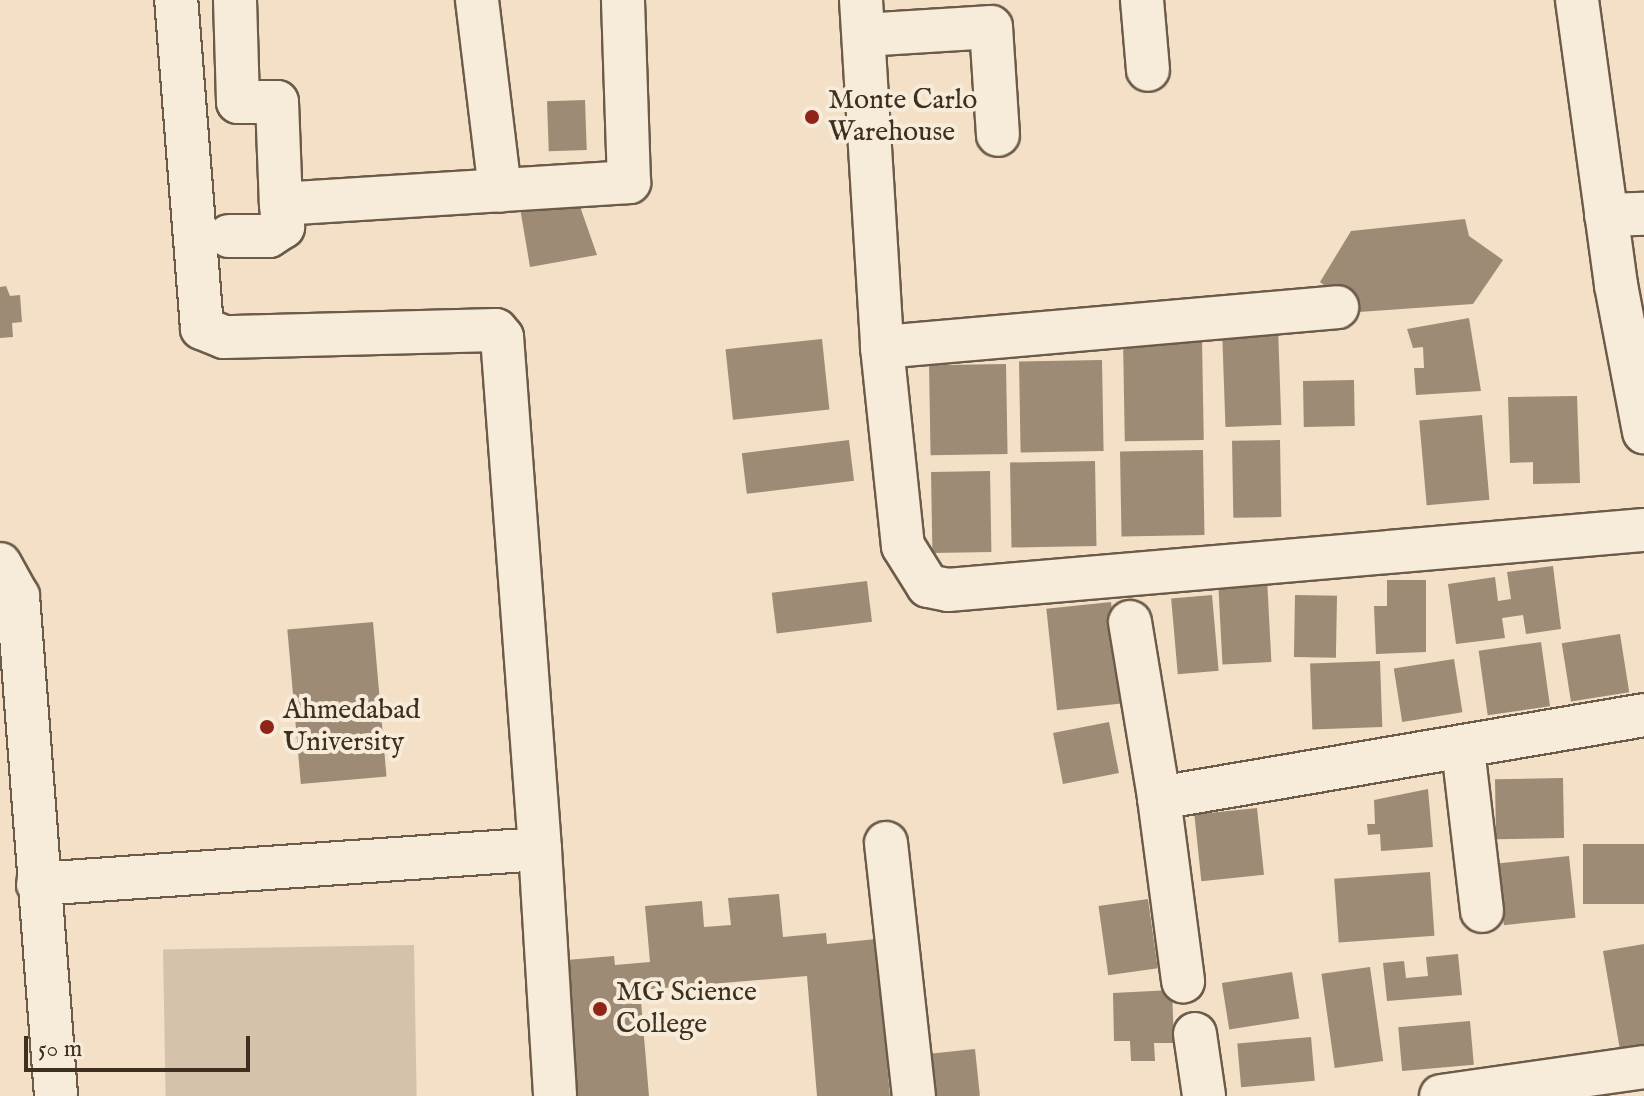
<!DOCTYPE html>
<style>
body{margin:0}
#map{position:relative;width:1644px;height:1096px;overflow:hidden;background:#f3e0c6;font-family:"IM FELL English",serif}
div>[style]{position:absolute}
.green>*{inset:0;background:#d4c2aa;transform-origin:0 0}
.building>*{inset:0;background:#9d8b76;transform-origin:0 0}
.roads{filter:drop-shadow(2px 0 #6c5b49) drop-shadow(-2px 0 #6c5b49) drop-shadow(0 2px #6c5b49) drop-shadow(0 -2px #6c5b49)}
.minor>*{height:42px;margin:-21px;padding:0 21px;transform-origin:21px;border-radius:21px;background:#f7ebda}
.dots>*{width:22px;height:22px;translate:-50% -50%;box-sizing:border-box;border:4px solid #f7ebda;border-radius:50%}
span{translate:-50% -50%;white-space:nowrap;text-align:center;line-height:1.15;-webkit-text-stroke:8px #f7ebda;paint-order:stroke}
.poi-label{font-size:28px;color:#3f2f1f}
.left{translate:0 -50%;text-align:left}
.scale{position:absolute;left:24px;top:1036px;width:226px;height:36px;box-sizing:border-box;border:4px solid #3f2f1f;border-top:0;padding-left:10px;font-size:24px;line-height:28px;white-space:nowrap;color:#3f2f1f;-webkit-text-stroke:6px #f7ebda;paint-order:stroke}
</style>
<div id="map">
<div class="green">
<i style="left:414px;top:945px;width:151px;height:251px;rotate:89deg"></i>
</div>
<div class="building">
<i style="left:585px;top:100px;width:50px;height:38px;rotate:88deg"></i>
<i style="clip-path:polygon(577px 198px,597px 255px,530px 267px,520px 208px)"></i>
<i style="clip-path:polygon(1465px 219px,1469px 236px,1503px 260px,1473px 304px,1359px 312px,1320px 282px,1351px 231px)"></i>
<i style="clip-path:polygon(6px 286px,10px 296px,20px 295px,22px 322px,12px 323px,13px 337px,0 338px,0 287px)"></i>
<i style="clip-path:polygon(1469px 318px,1481px 391px,1416px 395px,1414px 368px,1424px 368px,1423px 347px,1413px 348px,1407px 329px)"></i>
<i style="left:1278px;top:327px;width:98px;height:56px;rotate:88deg"></i>
<i style="left:1202px;top:338px;width:102px;height:79px;rotate:89deg"></i>
<i style="left:822px;top:339px;width:71px;height:97px;rotate:84deg"></i>
<i style="left:1102px;top:360px;width:91px;height:83px;rotate:89deg"></i>
<i style="left:1006px;top:364px;width:90px;height:77px;rotate:89deg"></i>
<i style="left:1354px;top:380px;width:46px;height:51px;rotate:89deg"></i>
<i style="clip-path:polygon(1577px 396px,1580px 483px,1533px 484px,1533px 462px,1510px 463px,1508px 397px)"></i>
<i style="left:1482px;top:415px;width:85px;height:63px;rotate:85deg"></i>
<i style="left:849px;top:440px;width:41px;height:108px;rotate:83deg"></i>
<i style="left:1280px;top:440px;width:77px;height:48px;rotate:89deg"></i>
<i style="left:1203px;top:450px;width:85px;height:83px;rotate:89deg"></i>
<i style="left:1095px;top:461px;width:85px;height:85px;rotate:89deg"></i>
<i style="left:990px;top:471px;width:81px;height:59px;rotate:89deg"></i>
<i style="clip-path:polygon(1553px 566px,1561px 629px,1526px 634px,1523px 615px,1502px 618px,1505px 638px,1456px 644px,1448px 584px,1495px 577px,1498px 601px,1511px 599px,1507px 572px)"></i>
<i style="left:1267px;top:578px;width:84px;height:49px;rotate:87deg"></i>
<i style="clip-path:polygon(1387px 580px,1426px 580px,1426px 652px,1376px 654px,1374px 606px,1387px 606px)"></i>
<i style="left:867px;top:581px;width:41px;height:96px;rotate:83deg"></i>
<i style="left:1212px;top:595px;width:76px;height:41px;rotate:85deg"></i>
<i style="left:1295px;top:595px;width:42px;height:62px;rotate:1deg"></i>
<i style="left:1111px;top:602px;width:102px;height:65px;rotate:84deg"></i>
<i style="left:373px;top:622px;width:155px;height:86px;rotate:85deg"></i>
<i style="left:1620px;top:634px;width:59px;height:59px;rotate:81deg"></i>
<i style="left:1541px;top:642px;width:65px;height:63px;rotate:82deg"></i>
<i style="left:1454px;top:659px;width:54px;height:61px;rotate:81deg"></i>
<i style="left:1380px;top:661px;width:66px;height:70px;rotate:88deg"></i>
<i style="left:1109px;top:722px;width:52px;height:57px;rotate:79deg"></i>
<i style="left:1563px;top:778px;width:60px;height:68px;rotate:89deg"></i>
<i style="clip-path:polygon(1428px 789px,1433px 847px,1381px 851px,1380px 834px,1368px 835px,1367px 824px,1375px 824px,1374px 800px)"></i>
<i style="left:1257px;top:808px;width:67px;height:63px;rotate:84deg"></i>
<i style="left:1644px;top:844px;width:60px;height:61px;rotate:90deg"></i>
<i style="left:1569px;top:856px;width:62px;height:72px;rotate:84deg"></i>
<i style="left:1430px;top:872px;width:64px;height:96px;rotate:86deg"></i>
<i style="clip-path:polygon(779px 894px,783px 937px,826px 933px,827px 944px,876px 939px,890px 1096px,817px 1096px,807px 976px,640px 990px,649px 1096px,571px 1096px,555px 961px,614px 956px,615px 965px,650px 962px,645px 906px,702px 901px,704px 927px,731px 925px,728px 898px)"></i>
<i style="left:1148px;top:899px;width:70px;height:50px;rotate:82deg"></i>
<i style="clip-path:polygon(1644px 944px,1644px 1047px,1620px 1050px,1603px 951px)"></i>
<i style="clip-path:polygon(1458px 954px,1462px 995px,1387px 1001px,1383px 963px,1404px 961px,1406px 978px,1428px 976px,1426px 957px)"></i>
<i style="left:1370px;top:967px;width:95px;height:49px;rotate:82deg"></i>
<i style="left:1292px;top:972px;width:47px;height:71px;rotate:81deg"></i>
<i style="clip-path:polygon(1172px 990px,1174px 1043px,1154px 1043px,1155px 1061px,1131px 1061px,1130px 1041px,1114px 1041px,1113px 993px)"></i>
<i style="left:1470px;top:1021px;width:44px;height:72px;rotate:85deg"></i>
<i style="left:1311px;top:1037px;width:44px;height:74px;rotate:85deg"></i>
<i style="left:975px;top:1049px;width:47px;height:48px;rotate:84deg"></i>
</div>
<div class="roads">
<div class="minor">
<i style="left:235px;top:0;width:102px;rotate:88.3deg"></i>
<i style="left:238px;top:102px;width:39px"></i>
<i style="left:277px;top:102px;width:102px;rotate:87.8deg"></i>
<i style="left:281px;top:204px;width:349px;rotate:-3.6deg"></i>
<i style="left:629px;top:182px;width:182px;rotate:-91.9deg"></i>
<i style="left:477px;top:0;width:192px;rotate:83.1deg"></i>
<i style="left:861px;top:0;width:348px;rotate:86.5deg"></i>
<i style="left:882px;top:347px;width:200px;rotate:84deg"></i>
<i style="left:903px;top:546px;width:47px;rotate:58deg"></i>
<i style="left:928px;top:586px;width:20px;rotate:11deg"></i>
<i style="left:948px;top:590px;width:699px;rotate:-4.93deg"></i>
<i style="left:1142px;top:0;width:70px;rotate:85.1deg"></i>
<i style="left:1577px;top:0;width:288px;rotate:82.2deg"></i>
<i style="left:1616px;top:285px;width:150px;rotate:79.2deg"></i>
<i style="left:864px;top:35px;width:127px;rotate:-3.6deg"></i>
<i style="left:991px;top:27px;width:108px;rotate:86.3deg"></i>
<i style="left:1606px;top:215px;width:38px;rotate:-2deg"></i>
<i style="left:229px;top:236px;width:40px"></i>
<i style="left:269px;top:236px;width:17px;rotate:-33deg"></i>
<i style="left:283px;top:227px;width:23px;rotate:-95deg"></i>
<i style="left:882px;top:347px;width:457px;rotate:-5deg"></i>
<i style="left:0;top:564px;width:37px;rotate:61deg"></i>
<i style="left:18px;top:596px;width:501px;rotate:85.65deg"></i>
<i style="left:1130px;top:622px;width:178px;rotate:80.6deg"></i>
<i style="left:1159px;top:798px;width:492px;rotate:-9.7deg"></i>
<i style="left:1463px;top:749px;width:163px;rotate:83.3deg"></i>
<i style="left:1159px;top:798px;width:185px;rotate:82.5deg"></i>
<i style="left:886px;top:843px;width:255px;rotate:83.7deg"></i>
<i style="left:540px;top:849px;width:247px;rotate:86.5deg"></i>
<i style="left:38px;top:884px;width:503px;rotate:-3.99deg"></i>
<i style="left:540px;top:849px;width:513px;rotate:-94.24deg"></i>
<i style="left:502px;top:337px;width:9px;rotate:-131deg"></i>
<i style="left:496px;top:330px;width:272px;rotate:178.5deg"></i>
<i style="left:224px;top:337px;width:24px;rotate:-158deg"></i>
<i style="left:202px;top:328px;width:329px;rotate:-94.5deg"></i>
<i style="left:1195px;top:1034px;width:63px;rotate:81.7deg"></i>
<i style="left:1441px;top:1096px;width:205px;rotate:-8.1deg"></i>
</div>
</div>
<div class="dots">
<i style="left:812px;top:117px;background:#8f2418"></i>
<i style="left:267px;top:727px;background:#8f2418"></i>
<i style="left:600px;top:1009px;background:#8f2418"></i>
</div>
<div class="poi-label">
<span class="left" style="left:828px;top:117px">Monte Carlo<br>Warehouse</span>
<span class="left" style="left:283px;top:727px">Ahmedabad<br>University</span>
<span class="left" style="left:616px;top:1009px">MG Science<br>College</span>
</div>
<div class="scale">50 m</div>
</div>
